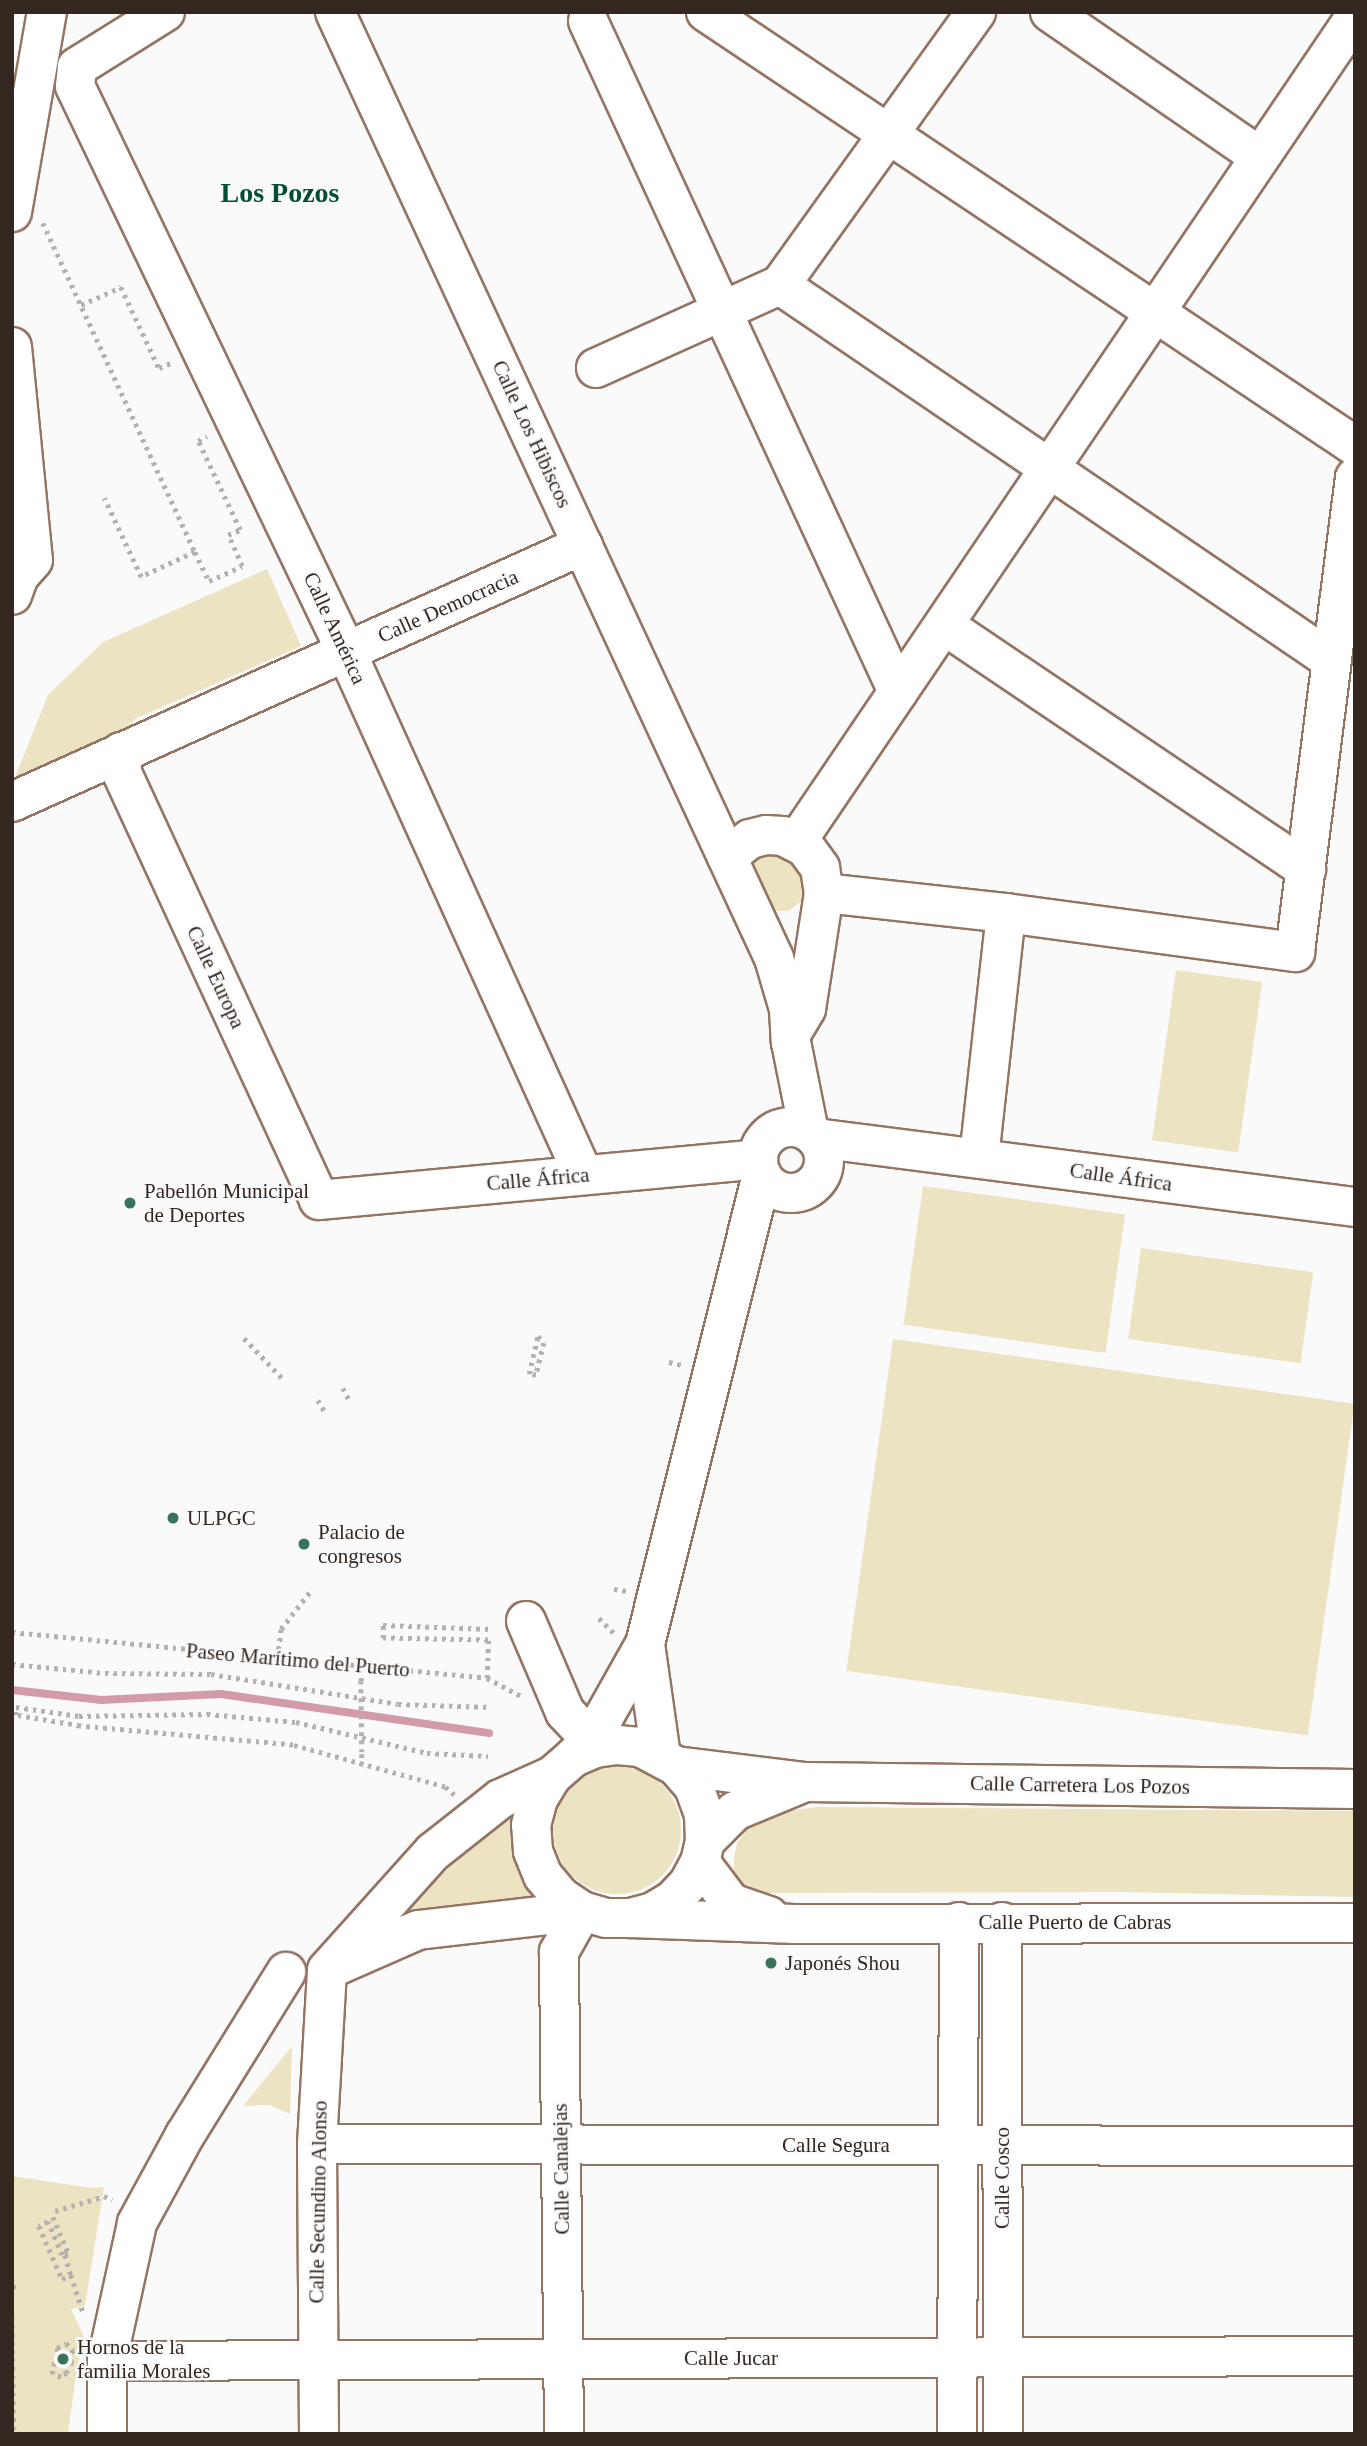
<!DOCTYPE html>
<meta charset="utf-8">
<style>
body{margin:0}
#map{position:relative;width:1367px;height:2446px;overflow:hidden;background:#fafafa;font-family:"Times New Roman",serif}
div>[style]{position:absolute}
.green>*{inset:0;background:#ebe3c2;transform-origin:0 0}
.round{border-radius:50%}
.stream>*{height:8px;margin:-4px;padding:0 4px;transform-origin:4px;border-radius:4px;background:#d39ba8}
.path>*{height:4.5px;margin-top:-2.25px;transform-origin:0;background:repeating-linear-gradient(90deg,#b5b1ae 0 3.5px,transparent 0 8.5px)}
.roads{filter:drop-shadow(2px 0 #947463) drop-shadow(-2px 0 #947463) drop-shadow(0 2px #947463) drop-shadow(0 -2px #947463)}
.minor>*{height:38px;margin:-19px;padding:0 19px;transform-origin:19px;border-radius:19px;background:#fff}
.minor>.ring{margin:-19px;padding:0;box-sizing:content-box;background:none;border:38px solid #fff;border-radius:50%}
.major>*{height:38px;margin:-19px;padding:0 19px;transform-origin:19px;border-radius:19px;background:#fff}
.path-bridge>*{height:4.5px;margin-top:-2.25px;transform-origin:0;background:repeating-linear-gradient(90deg,#b5b1ae 0 3.5px,transparent 0 8.5px)}
.dots>*{width:19px;height:19px;translate:-50% -50%;box-sizing:border-box;border:4px solid #fafafa;border-radius:50%}
span{translate:-50% -50%;white-space:nowrap;text-align:center;line-height:1.15;-webkit-text-stroke:5px #fafafa;paint-order:stroke}
.street-label{font-size:21px;color:#342720}
.poi-label{font-size:21px;color:#342720}
.left{translate:0 -50%;text-align:left}
.district-label{font-size:28px;color:#004e36;font-weight:700}
.frame{position:absolute;inset:0;border:14px solid #342720;pointer-events:none}
</style>
<div id="map">
<div class="green">
<i style="clip-path:polygon(267px 569px,301px 646px,137px 718px,103px 744px,12px 785px,48px 695px,103px 642px)"></i>
<i style="clip-path:polygon(770px 850px,802px 863px,806px 898px,788px 911px,774px 911px,754px 865px,754px 858px)"></i>
<i style="left:1176px;top:970px;width:87px;height:172px;rotate:8deg"></i>
<i style="left:923px;top:1186px;width:204px;height:140px;rotate:8deg"></i>
<i style="left:1141px;top:1248px;width:174px;height:92px;rotate:8deg"></i>
<i style="left:893px;top:1339px;width:466px;height:335px;rotate:8deg"></i>
<i class="round" style="left:553px;top:1766px;width:128px;height:128px"></i>
<i style="clip-path:polygon(818px 1807px,1355px 1811px,1355px 1897px,1126px 1892px,747px 1893px,734px 1876px,734px 1857px,737px 1844px,749px 1825px,776px 1812px)"></i>
<i style="clip-path:polygon(513px 1808px,510px 1833px,517px 1862px,526px 1886px,541px 1905px,396px 1913px,445px 1872px,485px 1828px)"></i>
<i style="clip-path:polygon(292px 2046px,290px 2114px,269px 2105px,243px 2106px)"></i>
<i style="clip-path:polygon(12px 2176px,91px 2188px,104px 2187px,85px 2306px,71px 2309px,86px 2341px,82px 2343px,75px 2382px,68px 2434px,12px 2434px)"></i>
</div>
<div class="stream">
<i style="left:12px;top:1690px;width:90px;rotate:6.4deg"></i>
<i style="left:101px;top:1700px;width:120px;rotate:-2.9deg"></i>
<i style="left:221px;top:1694px;width:271px;rotate:8.3deg"></i>
</div>
<div class="path">
<i style="left:43px;top:223px;width:362px;rotate:65.2deg"></i>
<i style="left:195px;top:552px;width:60px;rotate:155.2deg"></i>
<i style="left:141px;top:577px;width:87px;rotate:-115.1deg"></i>
<i style="left:81px;top:305px;width:44px;rotate:-24.2deg"></i>
<i style="left:121px;top:287px;width:89px;rotate:64.9deg"></i>
<i style="left:159px;top:368px;width:15px;rotate:-23deg"></i>
<i style="left:195px;top:552px;width:32px;rotate:64deg"></i>
<i style="left:209px;top:581px;width:36px;rotate:-24deg"></i>
<i style="left:242px;top:566px;width:34px;rotate:-114deg"></i>
<i style="left:228px;top:535px;width:13px;rotate:-23deg"></i>
<i style="left:240px;top:530px;width:98px;rotate:-115.3deg"></i>
<i style="left:198px;top:441px;width:10px;rotate:-29deg"></i>
<i style="left:538px;top:1336px;width:9px;rotate:49deg"></i>
<i style="left:544px;top:1343px;width:33px;rotate:104deg"></i>
<i style="left:536px;top:1375px;width:7px;rotate:-172deg"></i>
<i style="left:529px;top:1374px;width:39px;rotate:-77deg"></i>
<i style="left:244px;top:1338px;width:57px;rotate:46.4deg"></i>
<i style="left:669px;top:1362px;width:13px;rotate:13deg"></i>
<i style="left:343px;top:1388px;width:13px;rotate:63deg"></i>
<i style="left:318px;top:1400px;width:14px;rotate:60deg"></i>
<i style="left:614px;top:1589px;width:13px;rotate:9deg"></i>
<i style="left:599px;top:1618px;width:24px;rotate:45deg"></i>
<i style="left:12px;top:1632px;width:477px;rotate:5.5deg"></i>
<i style="left:487px;top:1678px;width:41px;rotate:27.8deg"></i>
<i style="left:277px;top:1658px;width:29px;rotate:-82deg"></i>
<i style="left:281px;top:1629px;width:51px;rotate:-52.2deg"></i>
<i style="left:12px;top:1664px;width:93px;rotate:5.5deg"></i>
<i style="left:105px;top:1673px;width:106px;rotate:0.5deg"></i>
<i style="left:211px;top:1674px;width:189px;rotate:9.1deg"></i>
<i style="left:398px;top:1704px;width:93px;rotate:1.8deg"></i>
<i style="left:487px;top:1678px;width:38px;rotate:-88deg"></i>
<i style="left:488px;top:1640px;width:105px;rotate:-178.9deg"></i>
<i style="left:383px;top:1638px;width:13px;rotate:-90deg"></i>
<i style="left:383px;top:1625px;width:107px;rotate:2.1deg"></i>
<i style="left:361px;top:1681px;width:15px;rotate:-90deg"></i>
<i style="left:362px;top:1754px;width:10px;rotate:90deg"></i>
<i style="left:454px;top:1795px;width:12px;rotate:-138deg"></i>
<i style="left:445px;top:1787px;width:158px;rotate:-164.6deg"></i>
<i style="left:293px;top:1745px;width:214px;rotate:-174.9deg"></i>
<i style="left:80px;top:1726px;width:66px;rotate:-170.4deg"></i>
<i style="left:15px;top:1715px;width:8px;rotate:-83deg"></i>
<i style="left:16px;top:1707px;width:64px;rotate:8.1deg"></i>
<i style="left:79px;top:1716px;width:128px;rotate:-0.9deg"></i>
<i style="left:207px;top:1714px;width:89px;rotate:5.1deg"></i>
<i style="left:296px;top:1722px;width:135px;rotate:13.3deg"></i>
<i style="left:427px;top:1753px;width:61px;rotate:2.8deg"></i>
<i style="left:55px;top:2211px;width:51px;rotate:-17deg"></i>
<i style="left:104px;top:2196px;width:9px;rotate:27deg"></i>
<i style="left:53px;top:2217px;width:39px;rotate:67deg"></i>
<i style="left:68px;top:2253px;width:6px;rotate:162deg"></i>
<i style="left:62px;top:2255px;width:36px;rotate:-113deg"></i>
<i style="left:48px;top:2222px;width:10px;rotate:156deg"></i>
<i style="left:39px;top:2226px;width:58px;rotate:66.5deg"></i>
<i style="left:62px;top:2279px;width:10px;rotate:-24deg"></i>
<i style="left:71px;top:2275px;width:39px;rotate:72deg"></i>
<i style="left:65px;top:2255px;width:21px;rotate:73deg"></i>
<i style="left:12px;top:2287px;width:4px"></i>
<i style="left:12px;top:2316px;width:118px;rotate:89deg"></i>
<i style="left:58px;top:2360px;width:12px;rotate:-95deg"></i>
<i style="left:57px;top:2348px;width:10px;rotate:-29deg"></i>
<i style="left:66px;top:2343px;width:10px;rotate:45deg"></i>
<i style="left:73px;top:2350px;width:12px;rotate:104deg"></i>
<i style="left:70px;top:2362px;width:11px;rotate:105deg"></i>
<i style="left:67px;top:2373px;width:7px;rotate:146deg"></i>
<i style="left:61px;top:2377px;width:9px;rotate:-162deg"></i>
<i style="left:52px;top:2374px;width:9px;rotate:-84deg"></i>
<i style="left:53px;top:2365px;width:7px;rotate:-45deg"></i>
<i style="left:58px;top:2360px;width:4px"></i>
<i style="left:62px;top:2360px;width:12px;rotate:14deg"></i>
</div>
<div class="roads">
<div class="minor">
<i style="left:165px;top:12px;width:104px;rotate:148deg"></i>
<i style="left:77px;top:67px;width:19px;rotate:96deg"></i>
<i style="left:75px;top:86px;width:627px;rotate:64.38deg"></i>
<i style="left:346px;top:651px;width:574px;rotate:65.62deg"></i>
<i style="left:335px;top:12px;width:1043px;rotate:65.11deg"></i>
<i style="left:774px;top:958px;width:53px;rotate:73.6deg"></i>
<i style="left:789px;top:1009px;width:33px;rotate:87deg"></i>
<i style="left:791px;top:1042px;width:92px;rotate:78.7deg"></i>
<i style="left:706px;top:12px;width:781px;rotate:33.77deg"></i>
<i style="left:1050px;top:12px;width:255px;rotate:34.6deg"></i>
<i style="left:588px;top:21px;width:739px;rotate:65.2deg"></i>
<i style="left:12px;top:212px;width:203px;rotate:-80.1deg"></i>
<i style="left:780px;top:285px;width:667px;rotate:34.24deg"></i>
<i style="left:12px;top:347px;width:214px;rotate:84.4deg"></i>
<i style="left:33px;top:560px;width:21px;rotate:131deg"></i>
<i style="left:19px;top:576px;width:20px;rotate:110deg"></i>
<i style="left:596px;top:368px;width:202px;rotate:-24.3deg"></i>
<i style="left:780px;top:285px;width:336px;rotate:-54.3deg"></i>
<i style="left:944px;top:625px;width:437px;rotate:34deg"></i>
<i style="left:121px;top:752px;width:21px;rotate:87deg"></i>
<i style="left:122px;top:773px;width:470px;rotate:65.2deg"></i>
<i style="left:319px;top:1200px;width:441px;rotate:-5.3deg"></i>
<i style="left:12px;top:802px;width:626px;rotate:-24.23deg"></i>
<i style="left:797px;top:841px;width:995px;rotate:-55.89deg"></i>
<i style="left:727px;top:857px;width:29px;rotate:-38deg"></i>
<i style="left:750px;top:839px;width:16px;rotate:-14deg"></i>
<i style="left:766px;top:835px;width:17px;rotate:3deg"></i>
<i style="left:783px;top:836px;width:25px;rotate:27deg"></i>
<i style="left:805px;top:847px;width:26px;rotate:54deg"></i>
<i style="left:820px;top:868px;width:25px;rotate:81deg"></i>
<i style="left:824px;top:893px;width:117px;rotate:98.8deg"></i>
<i style="left:806px;top:1009px;width:23px;rotate:121deg"></i>
<i style="left:824px;top:893px;width:183px;rotate:6.3deg"></i>
<i style="left:1006px;top:913px;width:292px;rotate:7.7deg"></i>
<i style="left:1295px;top:952px;width:478px;rotate:-82.8deg"></i>
<i class="ring" style="left:758px;top:1127px;width:28px;height:28px"></i>
<i style="left:816px;top:1138px;width:543px;rotate:7.3deg"></i>
<i style="left:979px;top:1158px;width:246px;rotate:-83.7deg"></i>
<i style="left:526px;top:1621px;width:99px;rotate:66.8deg"></i>
<i style="left:565px;top:1712px;width:38px;rotate:47deg"></i>
<i style="left:645px;top:1644px;width:113px;rotate:81.9deg"></i>
<i style="left:574px;top:1757px;width:24px;rotate:-45deg"></i>
<i style="left:591px;top:1740px;width:110px;rotate:-60.6deg"></i>
<i style="left:645px;top:1644px;width:483px;rotate:-76deg"></i>
<i style="left:700px;top:1862px;width:51px;rotate:52.9deg"></i>
<i style="left:731px;top:1903px;width:40px;rotate:18.9deg"></i>
<i style="left:630px;top:1918px;width:165px;rotate:2.1deg"></i>
<i style="left:795px;top:1924px;width:560px;rotate:-0.1deg"></i>
<i style="left:1002px;top:1922px;width:512px;rotate:89.89deg"></i>
<i style="left:317px;top:2144px;width:1038px;rotate:0.11deg"></i>
<i style="left:107px;top:2361px;width:1248px;rotate:-0.23deg"></i>
<i style="left:107px;top:2434px;width:73px;rotate:-90deg"></i>
<i style="left:107px;top:2361px;width:141px;rotate:-77.7deg"></i>
<i style="left:137px;top:2223px;width:100px;rotate:-61.4deg"></i>
<i style="left:185px;top:2135px;width:192px;rotate:-58.2deg"></i>
<i style="left:564px;top:2434px;width:482px;rotate:-90.6deg"></i>
<i style="left:559px;top:1952px;width:47px;rotate:-60.7deg"></i>
<i style="left:957px;top:2434px;width:512px;rotate:-89.78deg"></i>
</div>
<div class="major">
<i style="left:676px;top:1766px;width:28px;rotate:49deg"></i>
<i style="left:694px;top:1787px;width:29px;rotate:70deg"></i>
<i style="left:704px;top:1814px;width:27px;rotate:88deg"></i>
<i style="left:705px;top:1841px;width:22px;rotate:103deg"></i>
<i style="left:700px;top:1862px;width:24px;rotate:118deg"></i>
<i style="left:689px;top:1883px;width:23px;rotate:133deg"></i>
<i style="left:673px;top:1900px;width:23px;rotate:149deg"></i>
<i style="left:653px;top:1912px;width:24px;rotate:165deg"></i>
<i style="left:630px;top:1918px;width:24px;rotate:180deg"></i>
<i style="left:606px;top:1918px;width:25px;rotate:-164deg"></i>
<i style="left:582px;top:1911px;width:27px;rotate:-146deg"></i>
<i style="left:560px;top:1896px;width:26px;rotate:-130deg"></i>
<i style="left:543px;top:1876px;width:27px;rotate:-112deg"></i>
<i style="left:533px;top:1851px;width:26px;rotate:-94deg"></i>
<i style="left:531px;top:1825px;width:27px;rotate:-75deg"></i>
<i style="left:538px;top:1799px;width:27px;rotate:-59deg"></i>
<i style="left:552px;top:1776px;width:29px;rotate:-41deg"></i>
<i style="left:574px;top:1757px;width:23px;rotate:-23deg"></i>
<i style="left:595px;top:1748px;width:22px;rotate:-8deg"></i>
<i style="left:617px;top:1745px;width:23px;rotate:5deg"></i>
<i style="left:640px;top:1747px;width:41px;rotate:27.8deg"></i>
<i style="left:676px;top:1766px;width:130px;rotate:7.1deg"></i>
<i style="left:805px;top:1782px;width:550px;rotate:0.73deg"></i>
<i style="left:705px;top:1841px;width:42px;rotate:-45deg"></i>
<i style="left:735px;top:1811px;width:74px;rotate:-22.4deg"></i>
<i style="left:338px;top:1965px;width:87px;rotate:-23.6deg"></i>
<i style="left:418px;top:1930px;width:165px;rotate:-6.6deg"></i>
<i style="left:327px;top:1970px;width:159px;rotate:-48.1deg"></i>
<i style="left:433px;top:1852px;width:85px;rotate:-38.3deg"></i>
<i style="left:500px;top:1799px;width:57px;rotate:-23.9deg"></i>
<i style="left:319px;top:2434px;width:290px;rotate:-90.4deg"></i>
<i style="left:317px;top:2144px;width:174px;rotate:-86.7deg"></i>
</div>
</div>
<div class="path-bridge">
<i style="left:361px;top:1681px;width:73px;rotate:89.2deg"></i>
</div>
<div class="dots">
<i style="left:130px;top:1203px;background:#3a735b"></i>
<i style="left:173px;top:1518px;background:#3a735b"></i>
<i style="left:304px;top:1544px;background:#3a735b"></i>
<i style="left:771px;top:1963px;background:#3a735b"></i>
<i style="left:63px;top:2359px;background:#3a735b"></i>
</div>
<div class="street-label">
<span style="left:532px;top:434px;rotate:65deg">Calle Los Hibiscos</span>
<span style="left:448px;top:606px;rotate:-24deg">Calle Democracia</span>
<span style="left:335px;top:628px;rotate:65deg">Calle América</span>
<span style="left:216px;top:977px;rotate:65deg">Calle Europa</span>
<span style="left:1121px;top:1177px;rotate:8deg">Calle África</span>
<span style="left:538px;top:1179px;rotate:-5deg">Calle África</span>
<span style="left:298px;top:1660px;rotate:5deg">Paseo Marítimo del Puerto</span>
<span style="left:1080px;top:1785px;rotate:1deg">Calle Carretera Los Pozos</span>
<span style="left:1075px;top:1922px">Calle Puerto de Cabras</span>
<span style="left:836px;top:2145px">Calle Segura</span>
<span style="left:561px;top:2169px;rotate:-91deg">Calle Canalejas</span>
<span style="left:1002px;top:2178px;rotate:-90deg">Calle Cosco</span>
<span style="left:318px;top:2202px;rotate:-89deg">Calle Secundino Alonso</span>
<span style="left:731px;top:2358px">Calle Jucar</span>
</div>
<div class="poi-label">
<span class="left" style="left:144px;top:1203px">Pabellón Municipal<br>de Deportes</span>
<span class="left" style="left:187px;top:1518px">ULPGC</span>
<span class="left" style="left:318px;top:1544px">Palacio de<br>congresos</span>
<span class="left" style="left:785px;top:1963px">Japonés Shou</span>
<span class="left" style="left:77px;top:2359px">Hornos de la<br>familia Morales</span>
</div>
<div class="district-label">
<span style="left:280px;top:193px">Los Pozos</span>
</div>
<div class="frame"></div>
</div>
